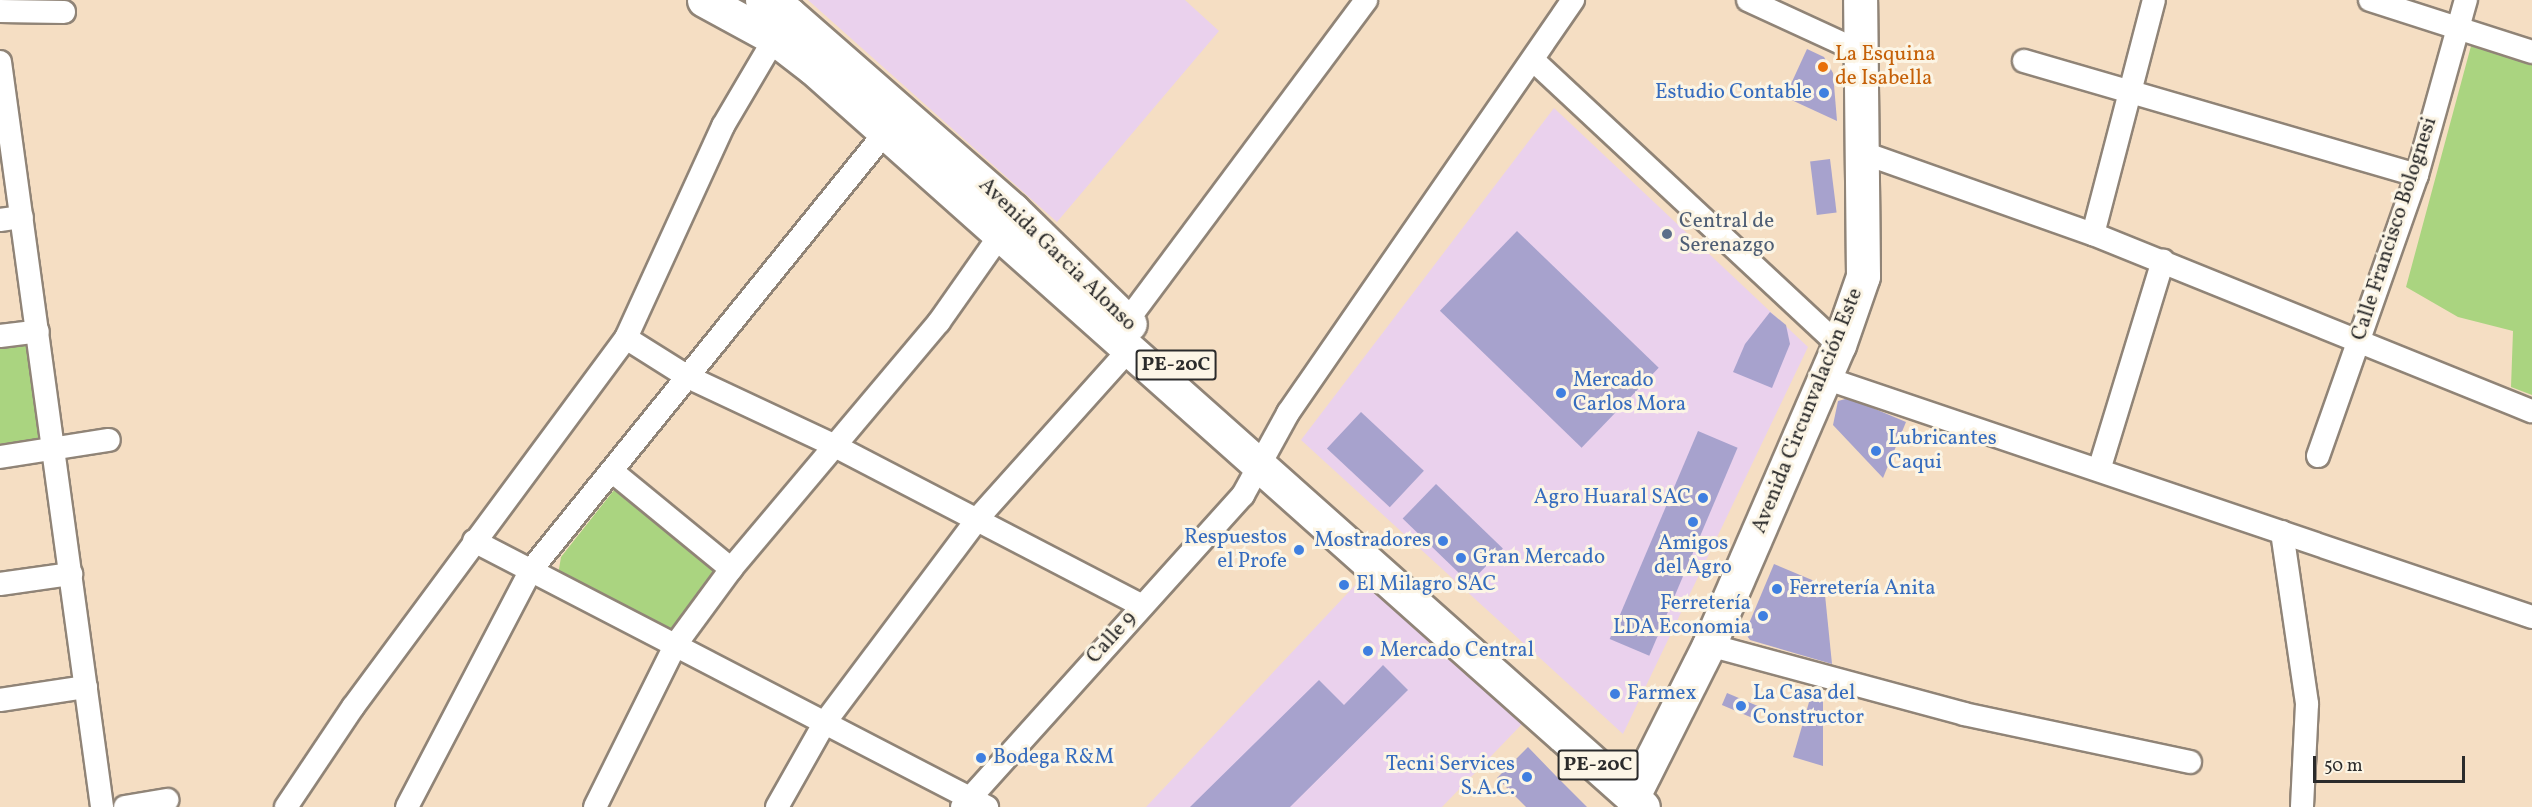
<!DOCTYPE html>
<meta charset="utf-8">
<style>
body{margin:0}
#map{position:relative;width:2532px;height:807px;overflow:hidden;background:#f5dec3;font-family:Vollkorn,serif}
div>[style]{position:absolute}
.built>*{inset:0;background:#ead1ed}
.green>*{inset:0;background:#aad480}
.building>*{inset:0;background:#a7a2cd;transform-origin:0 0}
.roads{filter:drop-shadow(2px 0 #908477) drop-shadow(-2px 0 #908477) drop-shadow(0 2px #908477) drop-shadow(0 -2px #908477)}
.street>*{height:22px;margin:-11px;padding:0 11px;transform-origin:11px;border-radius:11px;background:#fff}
.primary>*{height:33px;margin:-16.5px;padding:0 16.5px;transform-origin:16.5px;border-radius:16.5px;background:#fff}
.dots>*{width:16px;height:16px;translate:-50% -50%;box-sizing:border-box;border:3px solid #fcf5e5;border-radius:50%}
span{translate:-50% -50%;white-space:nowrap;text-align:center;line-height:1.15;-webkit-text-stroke:6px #fcf5e5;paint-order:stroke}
.shield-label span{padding:2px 4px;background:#fcf5e5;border:2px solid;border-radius:4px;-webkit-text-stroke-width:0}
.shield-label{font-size:20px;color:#2b2b2b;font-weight:700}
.food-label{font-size:21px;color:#c56008}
.left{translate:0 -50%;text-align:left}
.shop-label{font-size:21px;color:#366cbe}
.right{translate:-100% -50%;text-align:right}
.service-label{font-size:21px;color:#4e5e75}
.street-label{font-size:21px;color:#2b2b2b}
.scale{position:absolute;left:2313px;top:756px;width:152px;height:27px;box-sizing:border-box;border:3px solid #2b2b2b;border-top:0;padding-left:8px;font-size:18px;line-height:21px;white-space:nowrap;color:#2b2b2b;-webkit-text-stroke:4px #fcf5e5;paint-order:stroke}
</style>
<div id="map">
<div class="built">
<i style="clip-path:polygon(808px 0,1185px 0,1219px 31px,1057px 222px)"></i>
<i style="clip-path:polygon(1554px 108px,1808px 347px,1623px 734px,1301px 440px)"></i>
<i style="clip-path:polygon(1361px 579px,1524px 722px,1442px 807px,1146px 807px)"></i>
</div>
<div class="green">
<i style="clip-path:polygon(2471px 46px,2532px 65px,2532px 395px,2511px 387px,2513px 331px,2458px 317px,2406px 287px)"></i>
<i style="clip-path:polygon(26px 335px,41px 438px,0 444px,0 339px)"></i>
<i style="clip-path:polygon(614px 490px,716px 573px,676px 635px,558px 575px,561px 557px)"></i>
</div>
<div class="building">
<i style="clip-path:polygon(1807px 49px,1824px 57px,1833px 73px,1837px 121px,1785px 97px)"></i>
<i style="left:1830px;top:159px;width:54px;height:20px;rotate:83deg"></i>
<i style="left:1517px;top:231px;width:197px;height:111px;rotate:44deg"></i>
<i style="clip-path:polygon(1770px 312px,1786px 325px,1790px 344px,1772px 388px,1733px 372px,1745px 344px)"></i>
<i style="clip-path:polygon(1849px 398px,1906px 422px,1883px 478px,1833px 425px,1838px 401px)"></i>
<i style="left:1361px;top:412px;width:86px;height:50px;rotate:43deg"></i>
<i style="left:1698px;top:431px;width:43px;height:226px;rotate:23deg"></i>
<i style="left:1436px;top:484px;width:93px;height:48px;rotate:44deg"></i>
<i style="clip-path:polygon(1774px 564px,1824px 585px,1832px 664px,1750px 640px,1745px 633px)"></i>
<i style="clip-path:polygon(1383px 665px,1408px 690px,1290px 807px,1190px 807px,1319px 680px,1344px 705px)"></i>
<i style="clip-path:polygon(1814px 685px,1823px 688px,1823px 766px,1793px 757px)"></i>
<i style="left:1727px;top:693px;width:36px;height:13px;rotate:23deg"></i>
<i style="clip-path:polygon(1528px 747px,1556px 776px,1587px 807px,1526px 807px,1497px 778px)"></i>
</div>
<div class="roads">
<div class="street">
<i style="left:1748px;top:0;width:127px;rotate:24.7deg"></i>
<i style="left:2370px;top:0;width:170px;rotate:17.8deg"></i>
<i style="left:0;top:11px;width:64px;rotate:0.9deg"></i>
<i style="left:1533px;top:60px;width:418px;rotate:43deg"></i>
<i style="left:2024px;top:61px;width:409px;rotate:16.2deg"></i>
<i style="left:0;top:62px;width:752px;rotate:82.2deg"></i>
<i style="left:1861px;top:152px;width:246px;rotate:19.5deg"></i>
<i style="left:2093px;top:234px;width:473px;rotate:22deg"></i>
<i style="left:0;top:220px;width:22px;rotate:-8deg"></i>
<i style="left:2093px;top:234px;width:242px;rotate:-75.4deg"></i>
<i style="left:1127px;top:321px;width:400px;rotate:-53.3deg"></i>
<i style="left:0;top:336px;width:38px;rotate:-7deg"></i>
<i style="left:626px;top:338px;width:73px;rotate:32.2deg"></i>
<i style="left:688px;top:377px;width:162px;rotate:25.1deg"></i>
<i style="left:835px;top:446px;width:346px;rotate:27.5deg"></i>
<i style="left:1825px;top:378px;width:746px;rotate:18.68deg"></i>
<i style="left:2318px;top:456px;width:298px;rotate:-70.6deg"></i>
<i style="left:2417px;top:175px;width:182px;rotate:-74.4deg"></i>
<i style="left:0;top:457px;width:110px;rotate:-8.9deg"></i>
<i style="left:2099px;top:470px;width:219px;rotate:-73deg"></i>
<i style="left:613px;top:472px;width:153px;rotate:39.4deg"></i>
<i style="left:2282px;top:532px;width:174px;rotate:81.7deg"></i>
<i style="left:2307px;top:704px;width:103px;rotate:92.8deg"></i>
<i style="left:474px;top:541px;width:578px;rotate:27.41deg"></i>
<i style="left:0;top:584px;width:72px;rotate:-8deg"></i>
<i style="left:1709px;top:645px;width:264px;rotate:15.1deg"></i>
<i style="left:1964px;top:714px;width:231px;rotate:12deg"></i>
<i style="left:0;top:700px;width:87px;rotate:-8.6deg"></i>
<i style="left:125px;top:807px;width:43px;rotate:-9.5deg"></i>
<i style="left:286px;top:807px;width:120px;rotate:-56.2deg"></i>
<i style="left:353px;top:707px;width:459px;rotate:-53.5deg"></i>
<i style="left:626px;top:338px;width:233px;rotate:-65.4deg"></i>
<i style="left:723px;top:126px;width:116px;rotate:-59.5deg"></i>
<i style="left:407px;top:807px;width:267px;rotate:-62.4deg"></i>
<i style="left:531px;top:570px;width:575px;rotate:-51deg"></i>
<i style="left:595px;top:807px;width:182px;rotate:-63.6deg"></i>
<i style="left:676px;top:644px;width:93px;rotate:-53.7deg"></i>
<i style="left:731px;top:569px;width:323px;rotate:-49.9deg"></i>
<i style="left:939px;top:322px;width:120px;rotate:-54.9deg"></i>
<i style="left:777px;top:807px;width:98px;rotate:-60.5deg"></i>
<i style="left:825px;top:722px;width:255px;rotate:-53.1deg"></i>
<i style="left:978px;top:518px;width:224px;rotate:-48.1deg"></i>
<i style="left:962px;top:807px;width:420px;rotate:-48deg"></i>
<i style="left:1243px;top:495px;width:94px;rotate:-61.2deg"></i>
<i style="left:1288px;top:413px;width:502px;rotate:-55.39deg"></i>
</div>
<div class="primary">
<i style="left:704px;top:0;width:80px;rotate:28.5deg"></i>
<i style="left:774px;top:38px;width:49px;rotate:37.6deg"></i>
<i style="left:813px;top:68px;width:1111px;rotate:41.68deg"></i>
<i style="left:762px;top:0;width:30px;rotate:27deg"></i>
<i style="left:789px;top:14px;width:298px;rotate:41.2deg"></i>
<i style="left:1013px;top:210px;width:163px;rotate:44.3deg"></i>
<i style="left:1634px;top:794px;width:167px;rotate:-63.3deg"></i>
<i style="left:1709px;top:645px;width:327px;rotate:-66.6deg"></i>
<i style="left:1839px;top:345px;width:73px;rotate:-70.8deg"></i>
<i style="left:1863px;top:276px;width:276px;rotate:-90.6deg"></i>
</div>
</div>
<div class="dots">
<i style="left:1823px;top:67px;background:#e8710a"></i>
<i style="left:1824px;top:93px;background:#3f7fe0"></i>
<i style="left:1667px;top:234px;background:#5c6f8a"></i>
<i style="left:1561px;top:393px;background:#3f7fe0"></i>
<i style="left:1876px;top:451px;background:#3f7fe0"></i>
<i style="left:1703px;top:498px;background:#3f7fe0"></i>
<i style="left:1693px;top:522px;background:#3f7fe0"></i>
<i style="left:1443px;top:541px;background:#3f7fe0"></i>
<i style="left:1299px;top:550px;background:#3f7fe0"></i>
<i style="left:1461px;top:558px;background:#3f7fe0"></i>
<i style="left:1344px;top:585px;background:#3f7fe0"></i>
<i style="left:1777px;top:589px;background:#3f7fe0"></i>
<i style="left:1763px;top:616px;background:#3f7fe0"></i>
<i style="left:1368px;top:651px;background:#3f7fe0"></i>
<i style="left:1615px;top:694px;background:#3f7fe0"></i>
<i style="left:1741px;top:706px;background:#3f7fe0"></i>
<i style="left:981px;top:758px;background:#3f7fe0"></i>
<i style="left:1527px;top:777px;background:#3f7fe0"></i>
</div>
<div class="shield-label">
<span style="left:1176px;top:365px">PE-20C</span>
<span style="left:1598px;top:765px">PE-20C</span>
</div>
<div class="food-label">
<span class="left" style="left:1835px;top:67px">La Esquina<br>de Isabella</span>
</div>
<div class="shop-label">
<span class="right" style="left:1812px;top:93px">Estudio Contable</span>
<span class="left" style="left:1573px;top:393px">Mercado<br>Carlos Mora</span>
<span class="left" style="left:1888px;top:451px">Lubricantes<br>Caqui</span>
<span class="right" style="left:1691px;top:498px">Agro Huaral SAC</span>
<span class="right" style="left:1287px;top:550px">Respuestos<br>el Profe</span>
<span class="right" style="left:1431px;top:541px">Mostradores</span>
<span style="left:1693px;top:556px">Amigos<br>del Agro</span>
<span class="left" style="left:1473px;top:558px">Gran Mercado</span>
<span class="left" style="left:1356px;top:585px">El Milagro SAC</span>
<span class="left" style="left:1789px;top:589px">Ferretería Anita</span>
<span class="right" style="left:1751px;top:616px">Ferretería<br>LDA Economia</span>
<span class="left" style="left:1380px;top:651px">Mercado Central</span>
<span class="left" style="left:1627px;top:694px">Farmex</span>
<span class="left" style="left:1753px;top:706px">La Casa del<br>Constructor</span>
<span class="left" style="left:993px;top:758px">Bodega R&amp;M</span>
<span class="right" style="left:1515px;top:777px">Tecni Services<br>S.A.C.</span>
</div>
<div class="service-label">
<span class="left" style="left:1679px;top:234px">Central de<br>Serenazgo</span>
</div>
<div class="street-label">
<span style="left:2395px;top:229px;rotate:-72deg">Calle Francisco Bolognesi</span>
<span style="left:1057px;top:255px;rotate:44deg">Avenida Garcia Alonso</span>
<span style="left:1808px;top:411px;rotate:-68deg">Avenida Circunvalación Este</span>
<span style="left:1112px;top:638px;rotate:-48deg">Calle 9</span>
</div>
<div class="scale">50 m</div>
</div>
